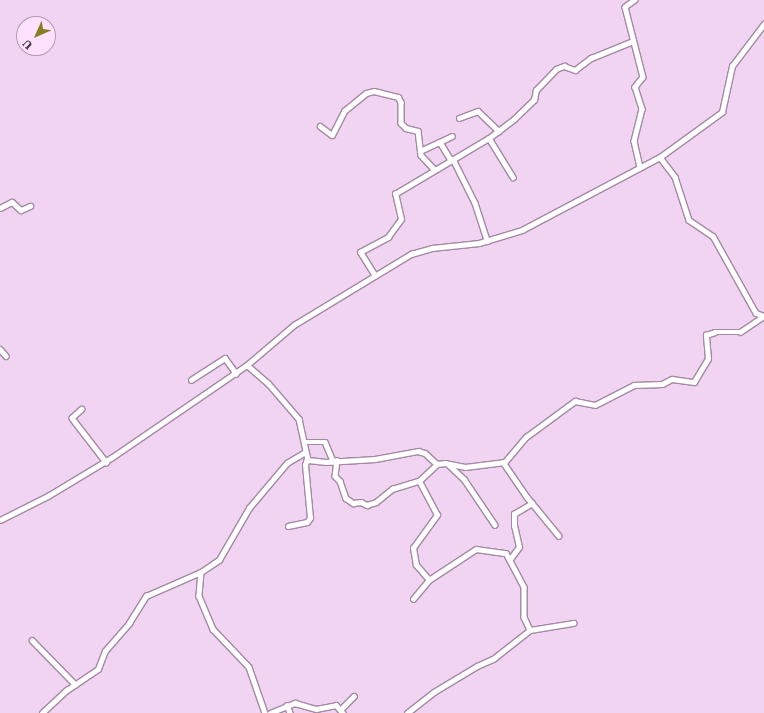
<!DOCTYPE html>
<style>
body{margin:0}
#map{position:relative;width:764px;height:713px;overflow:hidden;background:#f0d4f1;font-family:"Roboto Serif",serif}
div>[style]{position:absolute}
.roads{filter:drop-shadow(1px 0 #a389a4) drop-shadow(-1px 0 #a389a4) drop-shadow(0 1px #a389a4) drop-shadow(0 -1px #a389a4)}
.street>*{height:4.5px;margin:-2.25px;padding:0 2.25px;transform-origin:2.25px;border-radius:2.25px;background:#fff}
span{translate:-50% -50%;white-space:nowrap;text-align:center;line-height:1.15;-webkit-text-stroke:3px #fee1fe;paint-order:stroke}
.north{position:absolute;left:16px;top:16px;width:40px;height:40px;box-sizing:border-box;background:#fee1fe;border:1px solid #b29db2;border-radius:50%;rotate:225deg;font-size:11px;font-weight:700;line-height:16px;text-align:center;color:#413641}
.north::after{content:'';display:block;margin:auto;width:14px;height:18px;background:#877c22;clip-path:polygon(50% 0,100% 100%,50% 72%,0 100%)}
</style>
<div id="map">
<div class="roads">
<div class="street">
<i style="left:635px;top:0;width:12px;rotate:145deg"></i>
<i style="left:625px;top:7px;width:72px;rotate:75.6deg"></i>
<i style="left:643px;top:77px;width:13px;rotate:129deg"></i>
<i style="left:635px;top:87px;width:23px;rotate:72deg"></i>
<i style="left:642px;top:109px;width:33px;rotate:104deg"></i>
<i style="left:634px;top:141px;width:27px;rotate:77deg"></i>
<i style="left:459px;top:118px;width:20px;rotate:-20deg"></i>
<i style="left:478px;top:111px;width:29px;rotate:44deg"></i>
<i style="left:320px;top:126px;width:15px;rotate:37deg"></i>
<i style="left:332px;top:135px;width:27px;rotate:-63deg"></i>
<i style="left:344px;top:111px;width:28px;rotate:-39deg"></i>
<i style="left:366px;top:93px;width:8px;rotate:-14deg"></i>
<i style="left:374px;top:91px;width:25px;rotate:14deg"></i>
<i style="left:398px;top:97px;width:6px;rotate:59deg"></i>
<i style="left:401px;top:102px;width:21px;rotate:90deg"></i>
<i style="left:401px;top:123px;width:7px;rotate:45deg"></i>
<i style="left:406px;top:128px;width:12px;rotate:14deg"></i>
<i style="left:418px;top:131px;width:24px;rotate:83deg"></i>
<i style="left:421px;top:155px;width:19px;rotate:47deg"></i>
<i style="left:489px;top:138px;width:46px;rotate:58.4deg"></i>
<i style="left:440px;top:142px;width:21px;rotate:59deg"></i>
<i style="left:420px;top:151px;width:35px;rotate:-25deg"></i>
<i style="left:660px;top:157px;width:25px;rotate:53deg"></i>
<i style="left:675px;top:177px;width:45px;rotate:72deg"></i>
<i style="left:689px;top:220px;width:29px;rotate:34deg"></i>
<i style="left:713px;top:236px;width:88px;rotate:60.8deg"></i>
<i style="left:756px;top:313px;width:9px;rotate:21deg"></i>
<i style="left:453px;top:159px;width:49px;rotate:63.4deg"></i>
<i style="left:475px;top:203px;width:40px;rotate:72deg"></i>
<i style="left:0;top:208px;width:13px;rotate:-27deg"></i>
<i style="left:12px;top:202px;width:12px;rotate:42deg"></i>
<i style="left:21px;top:210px;width:10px;rotate:-24deg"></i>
<i style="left:375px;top:276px;width:28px;rotate:-122deg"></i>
<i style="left:360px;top:252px;width:32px;rotate:-28deg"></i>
<i style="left:388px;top:237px;width:22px;rotate:-54deg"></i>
<i style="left:401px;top:219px;width:26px;rotate:-103deg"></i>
<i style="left:395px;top:194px;width:109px;rotate:-30.8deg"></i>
<i style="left:489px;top:138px;width:31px;rotate:-37deg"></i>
<i style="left:514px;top:119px;width:28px;rotate:-44deg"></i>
<i style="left:534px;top:100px;width:10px;rotate:-79deg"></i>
<i style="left:536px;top:90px;width:29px;rotate:-46deg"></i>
<i style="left:556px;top:69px;width:9px;rotate:-21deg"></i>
<i style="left:564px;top:66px;width:12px;rotate:20deg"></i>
<i style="left:575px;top:70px;width:20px;rotate:-37deg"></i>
<i style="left:591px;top:58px;width:45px;rotate:-22deg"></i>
<i style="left:0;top:349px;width:9px;rotate:49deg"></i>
<i style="left:247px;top:365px;width:28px;rotate:41deg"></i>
<i style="left:268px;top:383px;width:48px;rotate:49.3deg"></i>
<i style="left:299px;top:419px;width:42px;rotate:77.6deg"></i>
<i style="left:308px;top:460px;width:18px;rotate:6deg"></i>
<i style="left:326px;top:462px;width:49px;rotate:-3.5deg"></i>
<i style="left:375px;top:459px;width:44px;rotate:-10.5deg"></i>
<i style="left:418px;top:451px;width:7px;rotate:16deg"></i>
<i style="left:425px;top:453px;width:16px;rotate:43deg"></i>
<i style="left:437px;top:464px;width:8px;rotate:-7deg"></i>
<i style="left:445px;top:463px;width:20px;rotate:11deg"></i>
<i style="left:465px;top:467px;width:38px;rotate:-7deg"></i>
<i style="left:503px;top:462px;width:42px;rotate:55.6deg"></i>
<i style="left:527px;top:497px;width:50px;rotate:50.6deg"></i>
<i style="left:191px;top:380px;width:40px;rotate:-32.9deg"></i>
<i style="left:225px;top:358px;width:19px;rotate:54deg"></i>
<i style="left:82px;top:409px;width:13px;rotate:138deg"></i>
<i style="left:72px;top:418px;width:56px;rotate:52.3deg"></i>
<i style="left:304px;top:442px;width:21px"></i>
<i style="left:325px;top:442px;width:21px;rotate:67deg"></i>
<i style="left:337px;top:460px;width:16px;rotate:97deg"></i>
<i style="left:335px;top:476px;width:7px;rotate:45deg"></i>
<i style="left:340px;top:481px;width:18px;rotate:71deg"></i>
<i style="left:346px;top:498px;width:9px;rotate:36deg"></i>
<i style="left:353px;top:503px;width:8px;rotate:-7deg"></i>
<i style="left:361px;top:502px;width:7px;rotate:27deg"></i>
<i style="left:367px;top:505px;width:9px;rotate:-18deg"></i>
<i style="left:376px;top:502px;width:21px;rotate:-39deg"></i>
<i style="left:392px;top:489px;width:28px;rotate:-17deg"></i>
<i style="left:419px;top:481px;width:25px;rotate:-43deg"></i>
<i style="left:504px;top:463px;width:34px;rotate:-50deg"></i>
<i style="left:526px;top:437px;width:61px;rotate:-36.3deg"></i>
<i style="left:575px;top:401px;width:20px;rotate:11deg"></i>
<i style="left:595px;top:405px;width:44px;rotate:-27.1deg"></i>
<i style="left:634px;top:385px;width:28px;rotate:-2deg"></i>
<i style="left:662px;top:384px;width:11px;rotate:-27deg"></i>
<i style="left:672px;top:379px;width:22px;rotate:8deg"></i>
<i style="left:694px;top:382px;width:27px;rotate:-59deg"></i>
<i style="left:708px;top:359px;width:24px;rotate:-95deg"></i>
<i style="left:706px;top:335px;width:9px;rotate:-18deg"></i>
<i style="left:715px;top:332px;width:25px"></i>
<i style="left:740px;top:332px;width:29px;rotate:-34deg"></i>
<i style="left:449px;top:465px;width:21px;rotate:43deg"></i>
<i style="left:464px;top:479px;width:55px;rotate:56deg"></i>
<i style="left:0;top:520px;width:54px;rotate:-26.6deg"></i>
<i style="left:48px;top:496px;width:74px;rotate:-31.1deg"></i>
<i style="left:111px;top:458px;width:165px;rotate:-34.4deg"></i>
<i style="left:247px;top:365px;width:62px;rotate:-40.4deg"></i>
<i style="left:294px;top:325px;width:137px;rotate:-31.3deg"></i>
<i style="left:411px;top:254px;width:22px;rotate:-16deg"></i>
<i style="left:432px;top:248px;width:47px;rotate:-6.1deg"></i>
<i style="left:479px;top:243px;width:45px;rotate:-16.8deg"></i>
<i style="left:522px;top:230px;width:156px;rotate:-27.9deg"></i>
<i style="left:660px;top:157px;width:77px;rotate:-36deg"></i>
<i style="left:722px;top:112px;width:47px;rotate:-77.7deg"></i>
<i style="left:732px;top:66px;width:53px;rotate:-52.7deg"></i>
<i style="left:288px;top:526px;width:19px;rotate:-12deg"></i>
<i style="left:307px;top:522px;width:5px;rotate:-53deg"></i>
<i style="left:310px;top:518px;width:53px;rotate:-95.4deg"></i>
<i style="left:305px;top:465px;width:6px;rotate:-72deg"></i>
<i style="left:510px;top:559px;width:15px;rotate:-53deg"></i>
<i style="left:519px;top:547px;width:22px;rotate:-103deg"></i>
<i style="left:514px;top:526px;width:12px;rotate:-90deg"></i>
<i style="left:514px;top:514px;width:21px;rotate:-31deg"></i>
<i style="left:201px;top:572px;width:24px;rotate:95deg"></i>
<i style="left:199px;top:596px;width:36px;rotate:67deg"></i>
<i style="left:213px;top:629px;width:52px;rotate:46.5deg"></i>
<i style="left:249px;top:667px;width:49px;rotate:70.8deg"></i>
<i style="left:429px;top:580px;width:56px;rotate:-33.4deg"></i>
<i style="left:476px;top:549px;width:30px;rotate:8deg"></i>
<i style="left:506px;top:553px;width:38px;rotate:62deg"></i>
<i style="left:524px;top:587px;width:30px;rotate:90deg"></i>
<i style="left:524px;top:617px;width:14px;rotate:65deg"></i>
<i style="left:413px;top:599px;width:25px;rotate:-50deg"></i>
<i style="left:429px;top:580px;width:20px;rotate:-131deg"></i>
<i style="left:416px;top:565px;width:17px;rotate:-100deg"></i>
<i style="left:413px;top:548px;width:41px;rotate:-54deg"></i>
<i style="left:437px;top:515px;width:38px;rotate:-118deg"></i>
<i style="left:32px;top:640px;width:62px;rotate:45.7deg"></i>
<i style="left:287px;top:705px;width:9px;rotate:69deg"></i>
<i style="left:341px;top:709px;width:18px;rotate:-45deg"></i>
<i style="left:42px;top:713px;width:34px;rotate:-43deg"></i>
<i style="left:67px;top:690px;width:37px;rotate:-34deg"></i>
<i style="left:98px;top:669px;width:19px;rotate:-69deg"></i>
<i style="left:105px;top:651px;width:37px;rotate:-49deg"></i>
<i style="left:129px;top:623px;width:32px;rotate:-58deg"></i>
<i style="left:146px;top:596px;width:60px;rotate:-23.6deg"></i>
<i style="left:201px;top:572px;width:22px;rotate:-34deg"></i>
<i style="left:219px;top:560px;width:60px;rotate:-60deg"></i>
<i style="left:249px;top:508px;width:59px;rotate:-49.8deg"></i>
<i style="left:287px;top:463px;width:21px;rotate:-31deg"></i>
<i style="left:270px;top:713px;width:27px;rotate:-22deg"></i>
<i style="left:295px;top:703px;width:22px;rotate:16deg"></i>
<i style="left:316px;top:709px;width:20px;rotate:-11deg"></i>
<i style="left:336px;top:705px;width:11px;rotate:49deg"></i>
<i style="left:407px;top:713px;width:34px;rotate:-38deg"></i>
<i style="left:434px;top:692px;width:50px;rotate:-31.2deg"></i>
<i style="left:477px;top:666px;width:17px;rotate:-24deg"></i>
<i style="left:493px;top:659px;width:47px;rotate:-38.1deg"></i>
<i style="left:530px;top:630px;width:44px;rotate:-9.2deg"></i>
</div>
</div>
<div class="north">U</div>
</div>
